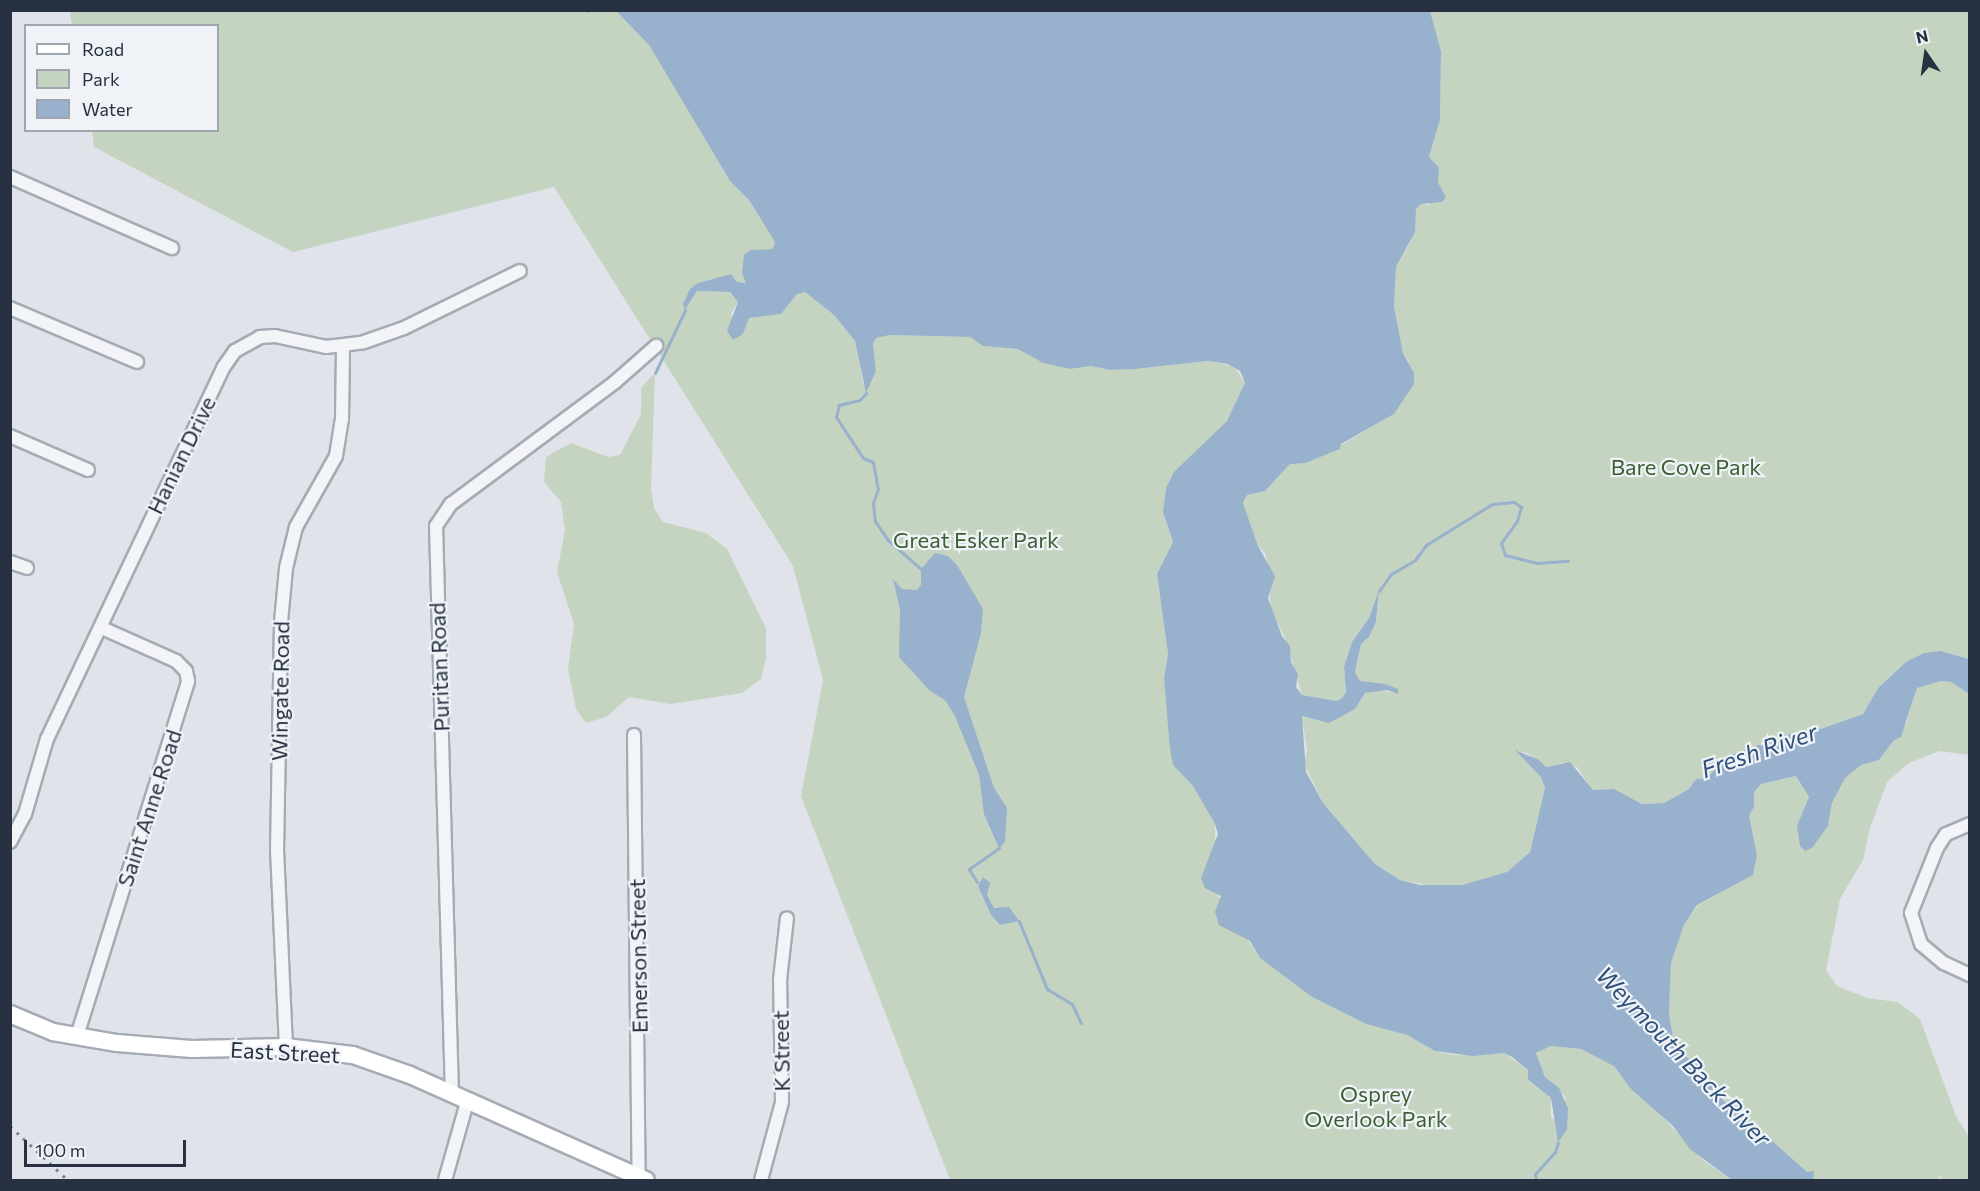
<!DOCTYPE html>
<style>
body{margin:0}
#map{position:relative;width:1980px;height:1191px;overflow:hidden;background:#e0e4ea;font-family:Commissioner,sans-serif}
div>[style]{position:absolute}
.green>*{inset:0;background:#c5d4c0}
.water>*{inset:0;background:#98b1cc}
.stream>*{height:3px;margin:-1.5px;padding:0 1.5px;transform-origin:1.5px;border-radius:1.5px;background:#98b1cc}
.roads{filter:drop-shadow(2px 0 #a5abb4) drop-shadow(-2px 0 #a5abb4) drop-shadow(0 2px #a5abb4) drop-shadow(0 -2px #a5abb4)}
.street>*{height:12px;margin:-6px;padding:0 6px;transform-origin:6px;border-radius:6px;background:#f3f4f8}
.secondary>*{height:16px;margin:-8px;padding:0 8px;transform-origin:8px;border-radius:8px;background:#fff}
.rail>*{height:3px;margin-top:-1.5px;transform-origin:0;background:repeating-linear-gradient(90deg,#788394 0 3px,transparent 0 9px)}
span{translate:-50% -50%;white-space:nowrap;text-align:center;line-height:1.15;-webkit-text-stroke:4.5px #eff3f7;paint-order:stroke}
.street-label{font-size:22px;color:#273142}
.park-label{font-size:22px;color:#3c5f34}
.water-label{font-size:24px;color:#2f5079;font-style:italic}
.frame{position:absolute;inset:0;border:12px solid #273142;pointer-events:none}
.legend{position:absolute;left:24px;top:24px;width:195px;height:108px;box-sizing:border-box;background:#eff3f7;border:2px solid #9fa5af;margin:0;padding:8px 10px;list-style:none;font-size:18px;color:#273142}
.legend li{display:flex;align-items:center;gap:12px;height:30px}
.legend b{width:30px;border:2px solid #9fa5af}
.north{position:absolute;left:1896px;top:24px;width:60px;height:60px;-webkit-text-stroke:4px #eff3f7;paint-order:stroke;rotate:347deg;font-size:16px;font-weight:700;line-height:24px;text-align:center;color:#273142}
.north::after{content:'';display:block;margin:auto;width:21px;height:27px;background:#273142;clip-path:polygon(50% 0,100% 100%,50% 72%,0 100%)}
.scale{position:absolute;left:24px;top:1140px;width:162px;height:27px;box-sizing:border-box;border:3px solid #273142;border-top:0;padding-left:8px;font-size:18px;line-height:21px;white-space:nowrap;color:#273142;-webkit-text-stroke:4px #eff3f7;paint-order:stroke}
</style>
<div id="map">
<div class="green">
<i style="clip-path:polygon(70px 11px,616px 11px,649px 45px,730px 181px,749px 200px,775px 242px,774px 249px,763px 250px,747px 283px,737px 282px,731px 274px,698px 283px,688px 306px,697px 291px,730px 292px,738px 302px,731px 314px,743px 334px,749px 318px,781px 314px,797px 294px,805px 292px,834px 315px,855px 341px,864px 387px,876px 371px,873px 344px,876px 338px,890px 335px,970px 337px,983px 346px,1018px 349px,1043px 363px,1070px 369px,1091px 366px,1110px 370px,1135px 369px,1207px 361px,1234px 366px,1245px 383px,1237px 403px,1227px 421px,1166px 488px,1163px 512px,1173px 542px,1157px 574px,1168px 654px,1164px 678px,1173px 765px,1193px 786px,1215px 824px,1215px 891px,1260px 958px,1312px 997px,1366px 1024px,1407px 1035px,1435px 1051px,1455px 1055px,1504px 1053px,1528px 1070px,1528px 1081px,1551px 1098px,1551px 1117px,1567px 1130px,1565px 1096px,1545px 1077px,1536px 1053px,1551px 1046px,1581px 1049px,1598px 1056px,1614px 1066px,1630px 1088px,1641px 1094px,1703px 1160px,1732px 1180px,950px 1180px,801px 796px,823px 680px,793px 566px,554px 187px,293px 252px,94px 147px,92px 131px,218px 130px,218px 26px,72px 25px)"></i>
<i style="clip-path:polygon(1430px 11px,1969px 11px,1969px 659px,1942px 651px,1906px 662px,1878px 688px,1863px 714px,1812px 732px,1788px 734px,1726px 757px,1707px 778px,1696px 779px,1689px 789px,1664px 803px,1642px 804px,1614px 789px,1592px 790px,1577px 767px,1562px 763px,1545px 767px,1527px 753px,1517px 751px,1541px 777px,1545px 788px,1530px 852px,1507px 872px,1462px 885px,1436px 887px,1400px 880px,1375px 864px,1323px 803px,1304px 764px,1307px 751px,1302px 716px,1319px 720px,1355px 709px,1365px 693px,1377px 689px,1398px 694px,1360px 681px,1355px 672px,1361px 644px,1369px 637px,1376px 622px,1379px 592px,1369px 618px,1352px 642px,1344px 667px,1346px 692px,1342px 698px,1337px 701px,1302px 695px,1286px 640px,1271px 609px,1269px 587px,1273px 582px,1265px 553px,1258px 546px,1243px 504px,1247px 495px,1265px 491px,1290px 464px,1341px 445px,1394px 414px,1409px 362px,1403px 353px,1394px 307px,1396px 267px,1410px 243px,1416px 209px,1421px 204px,1429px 205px,1438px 183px,1429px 157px,1440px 120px,1441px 51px)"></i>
<i style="clip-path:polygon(655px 373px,651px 489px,654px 508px,663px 522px,706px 533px,727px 549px,766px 628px,766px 659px,761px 679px,742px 693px,670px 704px,629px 697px,606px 717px,586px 723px,576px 709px,568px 669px,574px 624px,557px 572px,565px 530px,561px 502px,544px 482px,546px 457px,571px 443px,608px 457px,620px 455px,641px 414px,641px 388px)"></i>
<i style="clip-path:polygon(1941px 681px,1951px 682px,1969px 694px,1969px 755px,1939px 751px,1909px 763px,1887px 782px,1869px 831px,1863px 860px,1840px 899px,1826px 970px,1837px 986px,1867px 998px,1898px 1002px,1920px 1019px,1956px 1116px,1969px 1137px,1969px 1180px,1941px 1180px,1942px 1175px,1936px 1180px,1813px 1180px,1769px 1139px,1771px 1137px,1764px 1135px,1721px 1097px,1697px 1066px,1701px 1060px,1691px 1061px,1674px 1045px,1669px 1013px,1671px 963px,1684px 925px,1698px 905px,1753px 875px,1757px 855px,1749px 816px,1754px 807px,1754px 792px,1761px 784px,1796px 776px,1809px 797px,1800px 819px,1800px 846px,1811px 848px,1828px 826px,1832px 803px,1845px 777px,1861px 765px,1879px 760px,1906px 724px,1917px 688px)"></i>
</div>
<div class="water">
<i style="clip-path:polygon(616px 11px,1430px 11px,1441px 51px,1440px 120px,1429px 157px,1439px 168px,1438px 183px,1446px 197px,1442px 202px,1421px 204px,1416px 209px,1415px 232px,1396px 267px,1394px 307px,1403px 353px,1414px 373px,1414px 384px,1394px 414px,1341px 444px,1340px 449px,1305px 463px,1290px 464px,1265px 491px,1247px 495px,1243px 503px,1258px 546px,1275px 576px,1268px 598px,1282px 636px,1290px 646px,1291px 662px,1298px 674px,1296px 687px,1302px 695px,1337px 701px,1342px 698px,1346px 692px,1344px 667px,1352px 642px,1369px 618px,1379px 590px,1376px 622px,1369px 637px,1361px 644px,1355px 672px,1360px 681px,1385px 684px,1398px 689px,1398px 694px,1387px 690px,1365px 693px,1355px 709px,1329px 723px,1302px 716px,1306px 772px,1323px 803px,1375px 864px,1400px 880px,1420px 885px,1462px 885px,1507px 872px,1530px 852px,1545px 788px,1541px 777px,1515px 750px,1539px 760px,1546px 767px,1570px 762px,1593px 790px,1614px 789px,1642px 804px,1664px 803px,1689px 789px,1696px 779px,1707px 778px,1726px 757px,1788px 734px,1812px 732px,1863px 714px,1878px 688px,1906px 662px,1924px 653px,1941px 651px,1969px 659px,1969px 694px,1951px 682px,1941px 681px,1917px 688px,1901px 737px,1894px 740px,1879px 760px,1861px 765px,1845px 778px,1832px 803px,1828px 826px,1812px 848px,1805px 851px,1800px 846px,1797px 826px,1809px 797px,1796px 776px,1761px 784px,1754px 792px,1754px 807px,1749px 816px,1757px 855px,1753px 875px,1697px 905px,1684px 925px,1671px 963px,1669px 1013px,1674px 1045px,1691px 1061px,1702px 1060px,1697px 1066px,1700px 1072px,1716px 1091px,1726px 1091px,1721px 1098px,1764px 1135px,1771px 1136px,1770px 1139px,1807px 1172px,1814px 1171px,1813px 1180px,1732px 1180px,1690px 1149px,1673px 1126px,1630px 1088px,1614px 1066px,1581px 1049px,1551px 1046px,1536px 1053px,1545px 1077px,1559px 1088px,1568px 1108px,1567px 1130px,1558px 1142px,1551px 1098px,1528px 1080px,1528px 1070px,1512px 1057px,1504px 1053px,1473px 1056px,1435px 1051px,1407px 1035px,1366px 1024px,1312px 997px,1260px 958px,1250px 941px,1219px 925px,1215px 912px,1221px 896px,1205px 888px,1201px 878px,1218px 834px,1215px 824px,1193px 786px,1173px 765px,1170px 749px,1164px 678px,1168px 654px,1157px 574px,1173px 542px,1163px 512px,1166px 488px,1174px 472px,1227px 421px,1245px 383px,1240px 371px,1228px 364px,1207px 361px,1135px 369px,1110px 370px,1091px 366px,1070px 369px,1043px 363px,1018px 349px,983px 346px,970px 337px,890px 335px,876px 338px,873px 344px,876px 371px,866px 393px,855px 341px,834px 315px,805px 292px,797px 294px,781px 314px,749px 318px,743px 334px,733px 340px,727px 331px,738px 302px,730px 292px,697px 291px,685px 310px,683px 304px,690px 289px,698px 283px,731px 274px,737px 282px,746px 283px,742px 273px,744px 255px,751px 250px,773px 249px,775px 242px,749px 200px,730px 181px,649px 45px)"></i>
<i style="clip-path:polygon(935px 553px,948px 556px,957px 565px,983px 609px,981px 633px,964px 697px,994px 788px,1007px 808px,1005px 842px,999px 848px,984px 814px,979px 775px,955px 716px,945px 700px,930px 691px,899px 657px,900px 610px,893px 579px,902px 589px,917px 590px,921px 585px,921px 569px)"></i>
<i style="clip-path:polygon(983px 877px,990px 883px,987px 895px,994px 908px,1009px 907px,1019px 921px,1000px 925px,991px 915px,978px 886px)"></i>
</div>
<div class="stream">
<i style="left:588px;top:11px;width:1px;rotate:-45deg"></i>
<i style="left:655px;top:373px;width:70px;rotate:-64.5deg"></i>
<i style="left:866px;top:393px;width:9px;rotate:131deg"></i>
<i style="left:860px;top:400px;width:22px;rotate:167deg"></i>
<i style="left:839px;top:405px;width:12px;rotate:104deg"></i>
<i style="left:836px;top:417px;width:49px;rotate:56.6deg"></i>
<i style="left:863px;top:458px;width:11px;rotate:22deg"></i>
<i style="left:873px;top:462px;width:27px;rotate:80deg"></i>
<i style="left:878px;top:489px;width:15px;rotate:110deg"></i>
<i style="left:873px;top:503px;width:18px;rotate:84deg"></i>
<i style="left:875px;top:521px;width:23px;rotate:56deg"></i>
<i style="left:888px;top:540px;width:44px;rotate:41.3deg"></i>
<i style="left:1379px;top:591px;width:21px;rotate:-55deg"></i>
<i style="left:1391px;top:574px;width:28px;rotate:-30deg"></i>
<i style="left:1415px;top:560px;width:19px;rotate:-54deg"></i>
<i style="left:1426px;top:545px;width:78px;rotate:-31.8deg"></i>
<i style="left:1492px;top:504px;width:22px;rotate:-5deg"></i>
<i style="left:1514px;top:502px;width:9px;rotate:36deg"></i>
<i style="left:1521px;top:507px;width:15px;rotate:106deg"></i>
<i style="left:1517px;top:521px;width:27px;rotate:126deg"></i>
<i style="left:1501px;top:543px;width:13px;rotate:72deg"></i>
<i style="left:1505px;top:555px;width:33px;rotate:14deg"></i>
<i style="left:1537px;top:563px;width:31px;rotate:-4deg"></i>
<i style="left:977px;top:882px;width:15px;rotate:-122deg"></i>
<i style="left:969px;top:869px;width:37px;rotate:-35deg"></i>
<i style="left:1019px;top:921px;width:74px;rotate:67.6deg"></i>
<i style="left:1047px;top:989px;width:29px;rotate:31deg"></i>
<i style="left:1072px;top:1004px;width:21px;rotate:65deg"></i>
<i style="left:1536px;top:1180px;width:6px;rotate:-99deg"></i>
<i style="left:1535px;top:1174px;width:30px;rotate:-48deg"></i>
<i style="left:1555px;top:1152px;width:10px;rotate:-73deg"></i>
</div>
<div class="roads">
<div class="street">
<i style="left:10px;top:177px;width:177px;rotate:23.7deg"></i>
<i style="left:10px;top:308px;width:138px;rotate:23deg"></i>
<i style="left:10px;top:436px;width:85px;rotate:23.6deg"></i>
<i style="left:10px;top:562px;width:18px;rotate:19deg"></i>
<i style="left:634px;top:735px;width:442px;rotate:89.4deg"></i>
<i style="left:1970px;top:824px;width:26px;rotate:157deg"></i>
<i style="left:1946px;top:834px;width:17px;rotate:123deg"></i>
<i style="left:1937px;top:848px;width:70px;rotate:111.8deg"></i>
<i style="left:1911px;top:913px;width:33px;rotate:72deg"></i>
<i style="left:1921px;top:944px;width:30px;rotate:40deg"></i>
<i style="left:1944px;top:963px;width:29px;rotate:25deg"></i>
<i style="left:10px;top:842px;width:32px;rotate:-62deg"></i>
<i style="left:25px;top:814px;width:78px;rotate:-73.7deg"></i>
<i style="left:47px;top:739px;width:411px;rotate:-64.6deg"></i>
<i style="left:223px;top:368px;width:21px;rotate:-55deg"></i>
<i style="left:235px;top:351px;width:29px;rotate:-29deg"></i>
<i style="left:260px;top:337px;width:15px;rotate:-4deg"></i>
<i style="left:275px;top:336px;width:52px;rotate:12.2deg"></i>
<i style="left:326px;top:347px;width:38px;rotate:-7deg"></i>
<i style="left:364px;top:342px;width:42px;rotate:-19.3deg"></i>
<i style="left:404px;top:328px;width:129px;rotate:-26.2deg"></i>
<i style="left:77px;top:1036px;width:372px;rotate:-72.6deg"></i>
<i style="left:188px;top:681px;width:10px;rotate:-101deg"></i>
<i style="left:186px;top:671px;width:14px;rotate:-135deg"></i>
<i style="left:176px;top:661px;width:81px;rotate:-156deg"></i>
<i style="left:286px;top:1047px;width:195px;rotate:-92.6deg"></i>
<i style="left:277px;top:852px;width:230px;rotate:-89deg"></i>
<i style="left:281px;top:622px;width:54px;rotate:-84.7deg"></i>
<i style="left:286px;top:568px;width:42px;rotate:-76.3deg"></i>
<i style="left:296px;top:527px;width:81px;rotate:-60.6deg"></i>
<i style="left:336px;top:456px;width:36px;rotate:-81deg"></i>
<i style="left:342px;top:420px;width:73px;rotate:-89.2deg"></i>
<i style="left:452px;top:1095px;width:569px;rotate:-91.61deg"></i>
<i style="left:436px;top:526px;width:27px;rotate:-56deg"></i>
<i style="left:451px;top:504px;width:204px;rotate:-36.6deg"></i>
<i style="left:615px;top:382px;width:55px;rotate:-41.3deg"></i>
<i style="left:445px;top:1180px;width:81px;rotate:-74.2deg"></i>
<i style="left:761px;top:1180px;width:81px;rotate:-74.9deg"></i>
<i style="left:782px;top:1102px;width:122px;rotate:-90.9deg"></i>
<i style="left:780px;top:980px;width:62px;rotate:-83.6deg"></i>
</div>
<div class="secondary">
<i style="left:10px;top:1014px;width:47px;rotate:22.7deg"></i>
<i style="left:53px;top:1032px;width:65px;rotate:9.8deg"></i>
<i style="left:117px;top:1043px;width:75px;rotate:4.6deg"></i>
<i style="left:192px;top:1049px;width:94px;rotate:-1.2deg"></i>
<i style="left:286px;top:1047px;width:67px;rotate:6.8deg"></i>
<i style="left:353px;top:1055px;width:60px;rotate:19.3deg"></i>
<i style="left:410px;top:1075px;width:258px;rotate:24deg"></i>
</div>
</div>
<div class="rail">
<i style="left:10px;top:1126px;width:79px;rotate:43deg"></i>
</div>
<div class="street-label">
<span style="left:181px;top:455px;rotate:-64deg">Hanian Drive</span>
<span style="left:439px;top:667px;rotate:-92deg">Puritan Road</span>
<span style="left:280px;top:691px;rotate:-89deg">Wingate Road</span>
<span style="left:149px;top:808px;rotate:-72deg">Saint Anne Road</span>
<span style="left:638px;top:956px;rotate:-91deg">Emerson Street</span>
<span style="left:781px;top:1051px;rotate:-91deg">K Street</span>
<span style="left:285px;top:1052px;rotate:3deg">East Street</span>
</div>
<div class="park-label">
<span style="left:1686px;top:467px">Bare Cove Park</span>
<span style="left:976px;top:540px">Great Esker Park</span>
<span style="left:1376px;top:1106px">Osprey<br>Overlook Park</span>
</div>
<div class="water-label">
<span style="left:1759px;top:750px;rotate:-19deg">Fresh River</span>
<span style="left:1684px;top:1056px;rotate:46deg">Weymouth Back River</span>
</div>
<div class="frame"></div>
<ul class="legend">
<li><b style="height:8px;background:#fff"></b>Road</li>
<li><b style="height:16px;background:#c5d4c0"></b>Park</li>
<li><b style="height:16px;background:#98b1cc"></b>Water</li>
</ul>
<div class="north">N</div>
<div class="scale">100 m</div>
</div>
